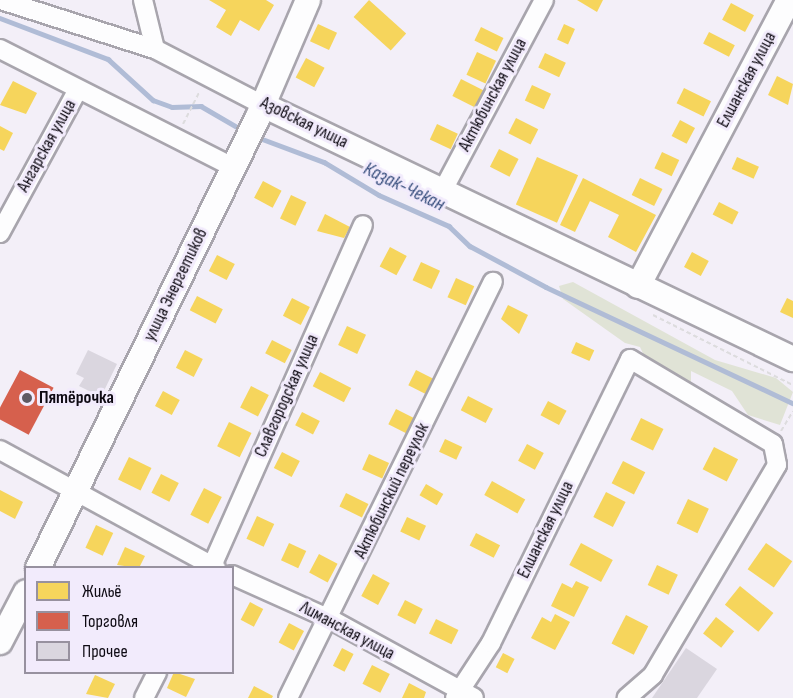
<!DOCTYPE html>
<meta charset="utf-8">
<style>
body{margin:0}
#map{position:relative;width:793px;height:698px;overflow:hidden;background:#f3eff8;font-family:"Sofia Sans Condensed",sans-serif}
div>[style]{position:absolute}
.green>*{inset:0;background:#e0e3d6}
.homes>*{inset:0;background:#f6d55c;transform-origin:0 0}
.shops>*{inset:0;background:#d6604d;transform-origin:0 0}
.stream>*{height:4.5px;margin:-2.25px;padding:0 2.25px;transform-origin:2.25px;border-radius:2.25px;background:#b0bcd6}
.building>*{inset:0;background:#dad6df}
.path>*{height:2px;margin-top:-1px;transform-origin:0;background:repeating-linear-gradient(90deg,#dddcde 0 4.5px,transparent 0 7.5px)}
.roads{filter:drop-shadow(2px 0 #a8a5ad) drop-shadow(-2px 0 #a8a5ad) drop-shadow(0 2px #a8a5ad) drop-shadow(0 -2px #a8a5ad)}
.minor>*{height:18px;margin:-9px;padding:0 9px;transform-origin:9px;border-radius:9px;background:#fdfdfe}
.major>*{height:24px;margin:-12px;padding:0 12px;transform-origin:12px;border-radius:12px;background:#fdfdfe}
.dots>*{width:16px;height:16px;translate:-50% -50%;box-sizing:border-box;border:3px solid #f2ebfc;border-radius:50%}
span{translate:-50% -50%;white-space:nowrap;text-align:center;line-height:1.15;-webkit-text-stroke:6px #f2ebfc;paint-order:stroke}
.street-label{font-size:18px;color:#0e0a13}
.poi-label{font-size:18px;color:#0e0a13;font-weight:700}
.left{translate:0 -50%;text-align:left}
.water-label{font-size:20px;color:#374e7d;font-style:italic}
.legend{position:absolute;left:24px;top:566px;width:210px;height:108px;box-sizing:border-box;background:#f2ebfc;border:2px solid #97919f;margin:0;padding:8px 10px;list-style:none;font-size:18px;color:#0e0a13}
.legend li{display:flex;align-items:center;gap:12px;height:30px}
.legend b{width:30px;border:2px solid #97919f}
</style>
<div id="map">
<div class="green">
<i style="clip-path:polygon(573px 282px,715px 360px,776px 378px,793px 392px,780px 425px,748px 415px,732px 391px,691px 371px,691px 382px,648px 364px,640px 347px,625px 343px,563px 299px,559px 286px)"></i>
</div>
<div class="homes">
<i style="clip-path:polygon(209px 0,266px 0,274px 5px,259px 31px,240px 20px,231px 36px,216px 27px,226px 10px)"></i>
<i style="left:369px;top:0;width:50px;height:23px;rotate:42deg"></i>
<i style="clip-path:polygon(577px 0,603px 0,597px 12px)"></i>
<i style="left:731px;top:3px;width:26px;height:19px;rotate:28deg"></i>
<i style="left:318px;top:24px;width:21px;height:19px;rotate:25deg"></i>
<i style="left:564px;top:24px;width:12px;height:17px;rotate:24deg"></i>
<i style="left:481px;top:27px;width:25px;height:15px;rotate:26deg"></i>
<i style="left:709px;top:32px;width:29px;height:13px;rotate:27deg"></i>
<i style="left:477px;top:52px;width:21px;height:25px;rotate:25deg"></i>
<i style="left:545px;top:53px;width:23px;height:16px;rotate:25deg"></i>
<i style="left:306px;top:58px;width:21px;height:22px;rotate:28deg"></i>
<i style="clip-path:polygon(777px 76px,793px 84px,788px 105px,768px 95px)"></i>
<i style="left:461px;top:79px;width:25px;height:19px;rotate:27deg"></i>
<i style="clip-path:polygon(13px 81px,37px 93px,26px 114px,0 105px)"></i>
<i style="left:532px;top:85px;width:21px;height:17px;rotate:25deg"></i>
<i style="left:684px;top:88px;width:30px;height:17px;rotate:26deg"></i>
<i style="left:516px;top:118px;width:25px;height:17px;rotate:27deg"></i>
<i style="left:680px;top:120px;width:17px;height:18px;rotate:28deg"></i>
<i style="left:437px;top:124px;width:23px;height:17px;rotate:25deg"></i>
<i style="clip-path:polygon(0 126px,13px 133px,4px 151px,0 149px)"></i>
<i style="left:499px;top:149px;width:22px;height:20px;rotate:27deg"></i>
<i style="left:662px;top:152px;width:19px;height:18px;rotate:25deg"></i>
<i style="left:537px;top:157px;width:45px;height:52px;rotate:24deg"></i>
<i style="left:737px;top:157px;width:24px;height:13px;rotate:24deg"></i>
<i style="clip-path:polygon(583px 178px,656px 215px,636px 252px,608px 237px,619px 215px,590px 201px,575px 232px,560px 225px)"></i>
<i style="left:640px;top:178px;width:25px;height:19px;rotate:26deg"></i>
<i style="left:263px;top:181px;width:21px;height:19px;rotate:28deg"></i>
<i style="left:291px;top:195px;width:17px;height:26px;rotate:25deg"></i>
<i style="left:719px;top:202px;width:22px;height:14px;rotate:27deg"></i>
<i style="clip-path:polygon(325px 214px,350px 227px,344px 238px,317px 231px)"></i>
<i style="left:390px;top:247px;width:19px;height:22px;rotate:28deg"></i>
<i style="left:692px;top:252px;width:19px;height:17px;rotate:28deg"></i>
<i style="left:217px;top:255px;width:20px;height:18px;rotate:27deg"></i>
<i style="left:421px;top:262px;width:21px;height:20px;rotate:25deg"></i>
<i style="left:456px;top:278px;width:20px;height:21px;rotate:24deg"></i>
<i style="left:197px;top:296px;width:29px;height:16px;rotate:27deg"></i>
<i style="left:292px;top:298px;width:20px;height:20px;rotate:27deg"></i>
<i style="clip-path:polygon(787px 298px,793px 301px,793px 318px,780px 312px)"></i>
<i style="clip-path:polygon(508px 305px,528px 315px,519px 334px,501px 319px)"></i>
<i style="left:347px;top:326px;width:21px;height:21px;rotate:25deg"></i>
<i style="left:272px;top:340px;width:22px;height:15px;rotate:27deg"></i>
<i style="left:576px;top:342px;width:20px;height:12px;rotate:24deg"></i>
<i style="left:185px;top:350px;width:20px;height:20px;rotate:27deg"></i>
<i style="left:416px;top:370px;width:20px;height:17px;rotate:27deg"></i>
<i style="left:320px;top:372px;width:35px;height:16px;rotate:27deg"></i>
<i style="left:251px;top:386px;width:20px;height:24px;rotate:27deg"></i>
<i style="left:163px;top:391px;width:19px;height:17px;rotate:28deg"></i>
<i style="left:468px;top:396px;width:28px;height:16px;rotate:27deg"></i>
<i style="left:548px;top:401px;width:21px;height:16px;rotate:28deg"></i>
<i style="left:396px;top:409px;width:20px;height:17px;rotate:27deg"></i>
<i style="left:302px;top:412px;width:20px;height:15px;rotate:27deg"></i>
<i style="left:641px;top:418px;width:25px;height:24px;rotate:26deg"></i>
<i style="left:229px;top:422px;width:25px;height:27px;rotate:26deg"></i>
<i style="left:445px;top:439px;width:19px;height:14px;rotate:25deg"></i>
<i style="left:527px;top:444px;width:19px;height:19px;rotate:28deg"></i>
<i style="left:714px;top:447px;width:27px;height:25px;rotate:27deg"></i>
<i style="left:282px;top:452px;width:20px;height:18px;rotate:27deg"></i>
<i style="left:369px;top:454px;width:22px;height:17px;rotate:24deg"></i>
<i style="left:129px;top:457px;width:25px;height:25px;rotate:26deg"></i>
<i style="left:623px;top:461px;width:25px;height:25px;rotate:27deg"></i>
<i style="left:161px;top:474px;width:20px;height:21px;rotate:27deg"></i>
<i style="left:492px;top:481px;width:38px;height:16px;rotate:29deg"></i>
<i style="left:426px;top:484px;width:20px;height:13px;rotate:30deg"></i>
<i style="left:204px;top:488px;width:20px;height:30px;rotate:27deg"></i>
<i style="clip-path:polygon(0 490px,23px 502px,15px 519px,0 511px)"></i>
<i style="left:606px;top:492px;width:22px;height:28px;rotate:27deg"></i>
<i style="left:346px;top:493px;width:25px;height:15px;rotate:26deg"></i>
<i style="left:688px;top:499px;width:23px;height:27px;rotate:25deg"></i>
<i style="left:257px;top:516px;width:19px;height:25px;rotate:25deg"></i>
<i style="left:407px;top:517px;width:21px;height:16px;rotate:25deg"></i>
<i style="left:96px;top:525px;width:19px;height:25px;rotate:25deg"></i>
<i style="left:476px;top:533px;width:27px;height:14px;rotate:27deg"></i>
<i style="left:289px;top:543px;width:19px;height:19px;rotate:25deg"></i>
<i style="left:581px;top:543px;width:36px;height:25px;rotate:28deg"></i>
<i style="left:766px;top:543px;width:32px;height:32px;rotate:35deg"></i>
<i style="clip-path:polygon(125px 547px,145px 556px,139px 568px,117px 565px)"></i>
<i style="left:319px;top:554px;width:21px;height:21px;rotate:28deg"></i>
<i style="left:657px;top:565px;width:23px;height:22px;rotate:25deg"></i>
<i style="left:373px;top:574px;width:19px;height:25px;rotate:28deg"></i>
<i style="clip-path:polygon(576px 581px,589px 587px,574px 617px,551px 606px,562px 583px,572px 588px)"></i>
<i style="left:740px;top:586px;width:43px;height:24px;rotate:39deg"></i>
<i style="left:405px;top:600px;width:20px;height:17px;rotate:27deg"></i>
<i style="left:250px;top:602px;width:15px;height:20px;rotate:28deg"></i>
<i style="clip-path:polygon(555px 614px,570px 622px,555px 650px,531px 638px,542px 617px,551px 622px)"></i>
<i style="left:626px;top:615px;width:25px;height:32px;rotate:27deg"></i>
<i style="left:716px;top:617px;width:23px;height:21px;rotate:38deg"></i>
<i style="left:436px;top:619px;width:25px;height:16px;rotate:26deg"></i>
<i style="left:289px;top:623px;width:17px;height:22px;rotate:28deg"></i>
<i style="left:342px;top:648px;width:13px;height:20px;rotate:27deg"></i>
<i style="left:503px;top:653px;width:13px;height:16px;rotate:27deg"></i>
<i style="left:372px;top:665px;width:20px;height:21px;rotate:27deg"></i>
<i style="clip-path:polygon(174px 672px,195px 679px,186px 697px,167px 688px)"></i>
<i style="clip-path:polygon(95px 675px,115px 684px,108px 698px,86px 694px)"></i>
<i style="clip-path:polygon(409px 683px,426px 692px,424px 698px,402px 698px)"></i>
<i style="clip-path:polygon(254px 686px,273px 696px,272px 698px,248px 698px)"></i>
</div>
<div class="shops">
<i style="left:20px;top:370px;width:38px;height:53px;rotate:28deg"></i>
</div>
<div class="stream">
<i style="left:0;top:18px;width:116px;rotate:20.8deg"></i>
<i style="left:108px;top:59px;width:61px;rotate:42.3deg"></i>
<i style="left:153px;top:100px;width:20px;rotate:20deg"></i>
<i style="left:172px;top:107px;width:29px;rotate:-2deg"></i>
<i style="left:201px;top:106px;width:50px;rotate:30.2deg"></i>
<i style="left:257px;top:137px;width:72px;rotate:20.5deg"></i>
<i style="left:324px;top:162px;width:64px;rotate:31deg"></i>
<i style="left:379px;top:195px;width:77px;rotate:23.9deg"></i>
<i style="left:449px;top:226px;width:29px;rotate:44deg"></i>
<i style="left:470px;top:246px;width:86px;rotate:28.3deg"></i>
<i style="left:546px;top:287px;width:273px;rotate:25.2deg"></i>
</div>
<div class="building">
<i style="clip-path:polygon(88px 350px,117px 364px,101px 397px,79px 386px,84px 378px,76px 374px)"></i>
<i style="clip-path:polygon(686px 648px,717px 669px,697px 698px,652px 698px)"></i>
</div>
<div class="path">
<i style="left:183px;top:124px;width:36px;rotate:-63deg"></i>
<i style="left:653px;top:315px;width:157px;rotate:26.6deg"></i>
<i style="left:781px;top:431px;width:23px;rotate:-59deg"></i>
</div>
<div class="roads">
<div class="minor">
<i style="left:1px;top:0;width:162px;rotate:17.7deg"></i>
<i style="left:155px;top:49px;width:122px;rotate:27.4deg"></i>
<i style="left:143px;top:0;width:50px;rotate:76.2deg"></i>
<i style="left:0;top:49px;width:261px;rotate:26.9deg"></i>
<i style="left:443px;top:190px;width:215px;rotate:-62deg"></i>
<i style="left:0;top:233px;width:162px;rotate:-61.5deg"></i>
<i style="left:0;top:450px;width:246px;rotate:28.6deg"></i>
<i style="left:211px;top:568px;width:375px;rotate:-66.1deg"></i>
<i style="left:232px;top:575px;width:107px;rotate:24.2deg"></i>
<i style="left:330px;top:619px;width:164px;rotate:28.7deg"></i>
<i style="left:144px;top:698px;width:29px;rotate:-63deg"></i>
<i style="left:288px;top:698px;width:464px;rotate:-63.8deg"></i>
<i style="left:455px;top:698px;width:66px;rotate:-56.8deg"></i>
<i style="left:491px;top:643px;width:316px;rotate:-63.9deg"></i>
<i style="left:630px;top:359px;width:166px;rotate:30.7deg"></i>
<i style="left:773px;top:444px;width:21px;rotate:79deg"></i>
<i style="left:777px;top:465px;width:244px;rotate:120.6deg"></i>
<i style="left:653px;top:675px;width:35px;rotate:139deg"></i>
</div>
<div class="major">
<i style="left:263px;top:105px;width:588px;rotate:25.61deg"></i>
<i style="left:638px;top:286px;width:323px;rotate:-62.2deg"></i>
<i style="left:38px;top:568px;width:500px;rotate:-64deg"></i>
<i style="left:257px;top:119px;width:129px;rotate:-66.8deg"></i>
<i style="left:0;top:642px;width:56px;rotate:-62.5deg"></i>
</div>
</div>
<div class="dots">
<i style="left:27px;top:398px;background:#5e5a63"></i>
</div>
<div class="street-label">
<span style="left:747px;top:80px;rotate:-62deg">Елшанская улица</span>
<span style="left:493px;top:95px;rotate:-62deg">Актюбинская улица</span>
<span style="left:304px;top:123px;rotate:26deg">Азовская улица</span>
<span style="left:47px;top:146px;rotate:-61deg">Ангарская улица</span>
<span style="left:176px;top:285px;rotate:-64deg">улица Энергетиков</span>
<span style="left:287px;top:396px;rotate:-66deg">Славгородская улица</span>
<span style="left:392px;top:491px;rotate:-64deg">Актюбинский переулок</span>
<span style="left:546px;top:530px;rotate:-64deg">Елшанская улица</span>
<span style="left:347px;top:631px;rotate:28deg">Лиманская улица</span>
</div>
<div class="poi-label">
<span class="left" style="left:39px;top:398px">Пятёрочка</span>
</div>
<div class="water-label">
<span style="left:404px;top:187px;rotate:26deg">Казак-Чекан</span>
</div>
<ul class="legend">
<li><b style="height:16px;background:#f6d55c"></b>Жильё</li>
<li><b style="height:16px;background:#d6604d"></b>Торговля</li>
<li><b style="height:16px;background:#dad6df"></b>Прочее</li>
</ul>
</div>
